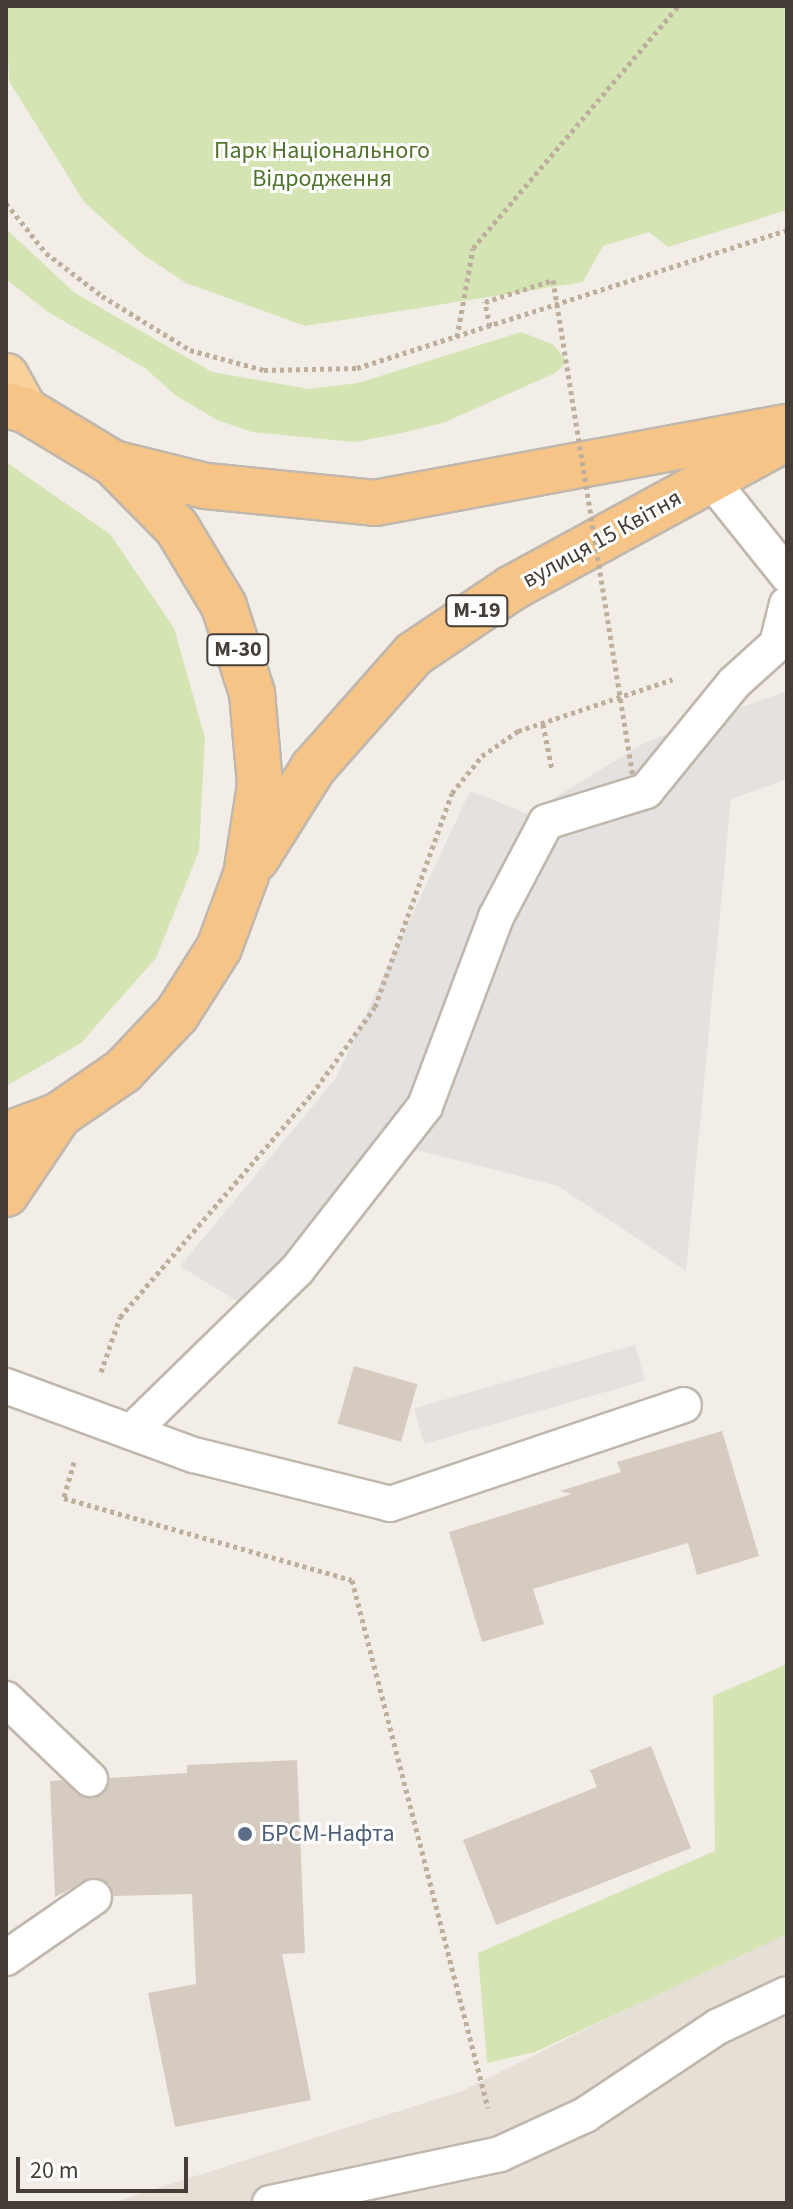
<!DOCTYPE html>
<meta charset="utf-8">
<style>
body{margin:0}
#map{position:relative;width:793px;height:2209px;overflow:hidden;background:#f2eee7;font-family:"Source Sans 3",sans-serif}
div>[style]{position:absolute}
.residential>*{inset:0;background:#e6dfd6}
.green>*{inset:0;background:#d4e4b3}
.parking>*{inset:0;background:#e4e1df;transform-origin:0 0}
.building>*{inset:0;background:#d6cbc0;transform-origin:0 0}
.path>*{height:5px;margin-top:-2.5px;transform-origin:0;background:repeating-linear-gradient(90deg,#beae9d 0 4px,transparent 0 8px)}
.roads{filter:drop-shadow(2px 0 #c0b7ad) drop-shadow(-2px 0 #c0b7ad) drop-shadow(0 2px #c0b7ad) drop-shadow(0 -2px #c0b7ad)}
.service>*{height:34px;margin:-17px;padding:0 17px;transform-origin:17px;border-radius:17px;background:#fff}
.primary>*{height:44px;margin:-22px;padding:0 22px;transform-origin:22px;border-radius:22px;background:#f8d19b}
.trunk>*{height:44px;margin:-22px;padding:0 22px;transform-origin:22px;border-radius:22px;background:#f6c486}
.path-bridge>*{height:5px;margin-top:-2.5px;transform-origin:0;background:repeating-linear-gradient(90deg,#beae9d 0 4px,transparent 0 8px)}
.dots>*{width:22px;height:22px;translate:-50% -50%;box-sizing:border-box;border:4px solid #fff;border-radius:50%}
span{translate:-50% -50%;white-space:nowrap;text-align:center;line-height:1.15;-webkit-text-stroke:6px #fff;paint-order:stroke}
.shield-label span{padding:2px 6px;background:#fff;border:2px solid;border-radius:6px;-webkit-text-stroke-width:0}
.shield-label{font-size:22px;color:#453e37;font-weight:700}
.park-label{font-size:24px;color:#51732e}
.street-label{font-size:24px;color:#453e37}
.service-label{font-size:24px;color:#4e5e75}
.left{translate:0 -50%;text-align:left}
.frame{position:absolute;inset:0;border:8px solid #453e37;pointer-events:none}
.scale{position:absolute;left:16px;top:2157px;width:172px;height:36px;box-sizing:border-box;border:4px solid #453e37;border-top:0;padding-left:10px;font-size:24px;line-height:28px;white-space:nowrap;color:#453e37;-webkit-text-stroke:6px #fff;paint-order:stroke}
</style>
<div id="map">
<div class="residential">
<i style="clip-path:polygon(787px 1929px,787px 2203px,111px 2203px,462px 2091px)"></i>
</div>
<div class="green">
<i style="clip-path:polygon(6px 6px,787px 6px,787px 210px,668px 247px,649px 232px,603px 246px,583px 282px,305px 326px,186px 283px,142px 254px,84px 202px,9px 81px)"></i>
<i style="clip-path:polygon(6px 229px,75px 293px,212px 372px,309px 389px,358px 383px,521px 332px,554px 345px,567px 362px,555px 373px,443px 423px,397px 434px,355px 442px,252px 432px,217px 420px,175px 395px,145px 368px,48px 312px,6px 279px)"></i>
<i style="clip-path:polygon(6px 462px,110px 534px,174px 628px,205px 738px,199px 851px,156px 958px,81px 1043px,6px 1086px)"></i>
<i style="clip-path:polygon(787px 1664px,787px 1934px,535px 2052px,487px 2063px,478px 1953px,715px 1851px,713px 1696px)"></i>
</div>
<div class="parking">
<i style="clip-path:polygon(787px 691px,787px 779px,731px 799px,686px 1271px,558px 1186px,381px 1141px,245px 1306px,180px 1266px,336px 1078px,470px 791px,528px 814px,646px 742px)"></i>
<i style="left:635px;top:1345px;width:37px;height:230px;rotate:74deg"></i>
</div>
<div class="building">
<i style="left:354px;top:1366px;width:66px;height:60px;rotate:16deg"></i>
<i style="clip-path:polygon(722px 1431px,759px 1556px,697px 1575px,688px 1543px,533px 1589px,544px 1624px,482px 1642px,449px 1532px,572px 1494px,560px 1491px,621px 1472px,617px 1462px)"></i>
<i style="clip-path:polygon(651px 1746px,691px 1848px,496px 1925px,463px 1840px,597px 1787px,590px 1770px)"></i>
<i style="clip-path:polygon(297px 1760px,305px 1953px,282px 1954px,311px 2100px,175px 2127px,148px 1993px,196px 1984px,192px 1894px,114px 1896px,110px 1885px,93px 1877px,55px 1897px,50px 1781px,62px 1780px,77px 1794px,95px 1798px,105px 1792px,109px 1778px,187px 1773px,187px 1765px)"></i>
</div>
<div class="path">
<i style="left:6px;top:203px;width:64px;rotate:51.3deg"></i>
<i style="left:46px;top:253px;width:71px;rotate:37.5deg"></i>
<i style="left:102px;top:296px;width:103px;rotate:31.5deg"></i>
<i style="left:190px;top:350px;width:77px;rotate:15.1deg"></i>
<i style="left:264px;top:370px;width:93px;rotate:-1.2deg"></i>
<i style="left:357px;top:368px;width:452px;rotate:-17.8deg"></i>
<i style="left:490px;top:326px;width:25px;rotate:-102deg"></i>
<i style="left:485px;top:302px;width:71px;rotate:-17.9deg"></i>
<i style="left:457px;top:337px;width:90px;rotate:-79.8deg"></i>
<i style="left:473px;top:248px;width:317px;rotate:-49.7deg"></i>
<i style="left:543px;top:724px;width:47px;rotate:78.9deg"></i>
<i style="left:101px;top:1372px;width:58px;rotate:-70.9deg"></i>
<i style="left:120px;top:1317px;width:294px;rotate:-49.3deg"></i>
<i style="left:312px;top:1094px;width:107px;rotate:-54.1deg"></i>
<i style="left:375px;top:1007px;width:227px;rotate:-70.2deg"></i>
<i style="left:452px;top:793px;width:48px;rotate:-51deg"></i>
<i style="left:482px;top:756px;width:44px;rotate:-34.8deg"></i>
<i style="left:518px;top:731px;width:163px;rotate:-18.5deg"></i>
<i style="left:74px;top:1462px;width:37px;rotate:106deg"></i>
<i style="left:64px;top:1498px;width:299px;rotate:15.9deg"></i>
<i style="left:352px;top:1580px;width:545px;rotate:75.56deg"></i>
</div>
<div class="roads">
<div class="service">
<i style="left:711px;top:480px;width:122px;rotate:51.3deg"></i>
<i style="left:6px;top:1386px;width:200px;rotate:20.2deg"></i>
<i style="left:194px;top:1455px;width:202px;rotate:14deg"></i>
<i style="left:390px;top:1504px;width:310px;rotate:-18.6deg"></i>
<i style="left:131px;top:1432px;width:232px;rotate:-44.3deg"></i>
<i style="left:297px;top:1270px;width:208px;rotate:-52deg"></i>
<i style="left:425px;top:1106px;width:202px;rotate:-69.4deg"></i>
<i style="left:496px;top:917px;width:107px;rotate:-62.2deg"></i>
<i style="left:546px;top:822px;width:105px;rotate:-17.2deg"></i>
<i style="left:646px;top:791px;width:139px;rotate:-50.8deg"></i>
<i style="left:734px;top:683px;width:58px;rotate:-42.2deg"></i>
<i style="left:777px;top:644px;width:41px;rotate:-76deg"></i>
<i style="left:6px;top:1699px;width:116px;rotate:43.6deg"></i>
<i style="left:6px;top:1958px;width:107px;rotate:-34.7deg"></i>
<i style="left:270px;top:2203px;width:235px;rotate:-12deg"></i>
<i style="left:500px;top:2154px;width:94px;rotate:-24.6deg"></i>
<i style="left:585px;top:2115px;width:159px;rotate:-33.7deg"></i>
<i style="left:717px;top:2027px;width:77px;rotate:-25.2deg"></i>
</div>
<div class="primary">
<i style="left:6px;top:376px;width:39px;rotate:61deg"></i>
</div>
<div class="trunk">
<i style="left:6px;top:405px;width:20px;rotate:15deg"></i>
<i style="left:25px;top:410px;width:103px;rotate:31.1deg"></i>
<i style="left:113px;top:463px;width:91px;rotate:45.4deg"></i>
<i style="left:177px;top:528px;width:91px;rotate:58.9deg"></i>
<i style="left:224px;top:606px;width:91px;rotate:72.2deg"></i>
<i style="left:252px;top:693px;width:92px;rotate:85deg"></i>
<i style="left:260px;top:785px;width:91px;rotate:98.8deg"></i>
<i style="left:246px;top:875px;width:78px;rotate:110.3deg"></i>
<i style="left:219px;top:948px;width:78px;rotate:122.5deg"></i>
<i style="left:177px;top:1014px;width:79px;rotate:133.5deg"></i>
<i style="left:123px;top:1071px;width:78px;rotate:145.5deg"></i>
<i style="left:59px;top:1115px;width:57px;rotate:159.3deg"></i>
<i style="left:113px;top:463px;width:96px;rotate:13.9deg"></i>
<i style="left:206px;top:486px;width:170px;rotate:5.7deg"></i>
<i style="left:375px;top:503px;width:417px;rotate:-10.5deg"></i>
<i style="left:256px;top:859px;width:107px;rotate:-57.9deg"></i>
<i style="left:313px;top:768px;width:152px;rotate:-48.5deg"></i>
<i style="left:414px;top:654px;width:118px;rotate:-34deg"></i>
<i style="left:512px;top:588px;width:313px;rotate:-28.6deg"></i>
<i style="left:6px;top:1194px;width:95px;rotate:-56.1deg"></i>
</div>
</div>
<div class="path-bridge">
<i style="left:553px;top:280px;width:503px;rotate:80.86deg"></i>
</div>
<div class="dots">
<i style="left:245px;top:1834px;background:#5c6f8a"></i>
</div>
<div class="shield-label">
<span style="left:477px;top:611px">М-19</span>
<span style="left:238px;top:650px">М-30</span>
</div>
<div class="park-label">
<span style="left:322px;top:165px">Парк Національного<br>Відродження</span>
</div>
<div class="street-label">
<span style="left:602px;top:539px;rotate:-29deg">вулиця 15 Квітня</span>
</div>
<div class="service-label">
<span class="left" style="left:261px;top:1834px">БРСМ-Нафта</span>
</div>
<div class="frame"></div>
<div class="scale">20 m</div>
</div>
